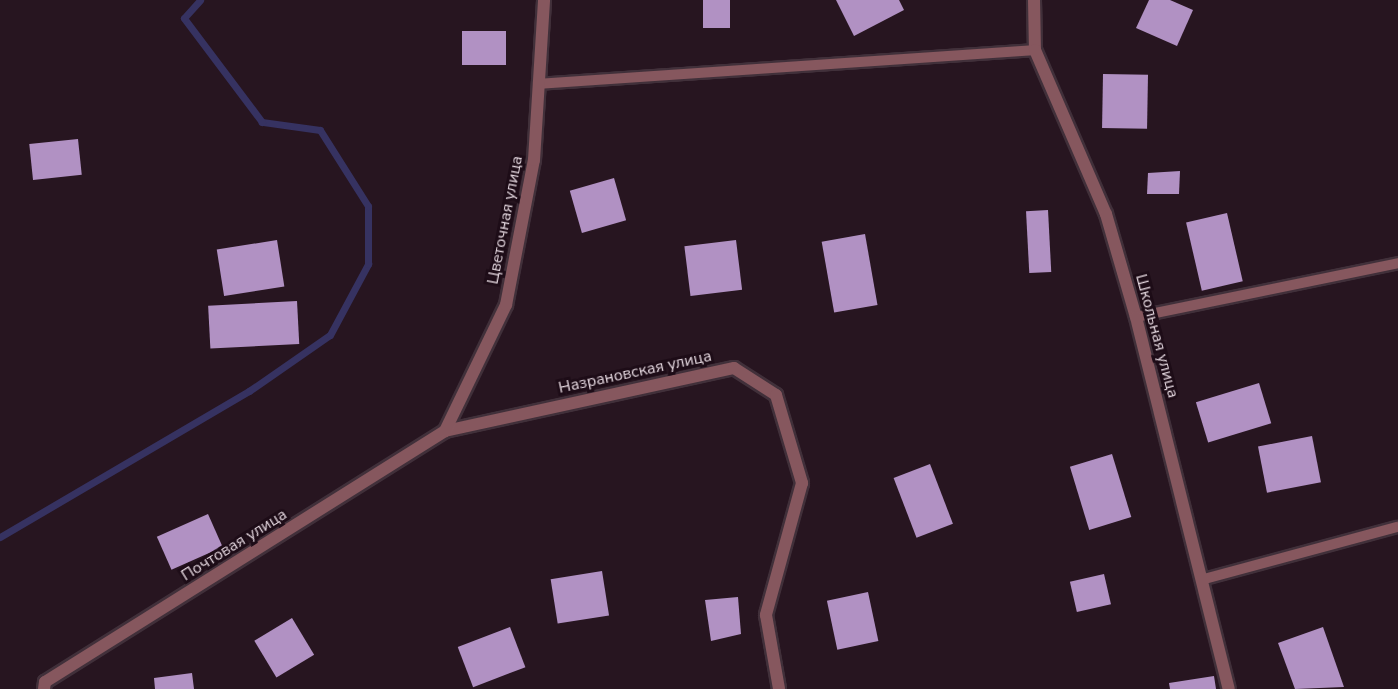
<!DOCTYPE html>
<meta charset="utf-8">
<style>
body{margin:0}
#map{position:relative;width:1398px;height:689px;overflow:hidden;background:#271520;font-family:"Nunito Sans",sans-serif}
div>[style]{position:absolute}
.stream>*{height:7px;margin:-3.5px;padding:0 3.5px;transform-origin:3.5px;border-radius:3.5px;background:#363261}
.building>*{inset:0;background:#b191c3;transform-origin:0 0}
.roads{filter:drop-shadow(2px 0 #41303a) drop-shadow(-2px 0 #41303a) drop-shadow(0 2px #41303a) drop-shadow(0 -2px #41303a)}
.service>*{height:10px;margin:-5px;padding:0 5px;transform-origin:5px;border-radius:5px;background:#86575e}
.minor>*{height:12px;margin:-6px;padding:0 6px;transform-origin:6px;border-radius:6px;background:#86575e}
.tertiary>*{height:12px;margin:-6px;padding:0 6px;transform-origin:6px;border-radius:6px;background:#86575e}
span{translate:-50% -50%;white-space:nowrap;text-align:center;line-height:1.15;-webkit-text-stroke:6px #1d0c17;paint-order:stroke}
.street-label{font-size:16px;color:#e2d5dd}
</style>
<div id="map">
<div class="stream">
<i style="left:0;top:537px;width:289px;rotate:-30.4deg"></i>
<i style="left:249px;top:391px;width:98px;rotate:-34.7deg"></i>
<i style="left:330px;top:335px;width:81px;rotate:-61.8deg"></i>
<i style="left:368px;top:264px;width:58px;rotate:-90deg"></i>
<i style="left:368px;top:206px;width:90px;rotate:-122.3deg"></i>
<i style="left:320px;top:130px;width:59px;rotate:-172.1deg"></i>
<i style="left:262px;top:122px;width:130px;rotate:-126.9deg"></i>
<i style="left:184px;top:18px;width:24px;rotate:-48deg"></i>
</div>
<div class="building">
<i style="left:703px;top:0;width:27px;height:28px"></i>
<i style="clip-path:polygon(836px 0,899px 0,904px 10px,854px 36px)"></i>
<i style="clip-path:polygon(1149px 0,1170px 0,1193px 10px,1177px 46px,1136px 28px)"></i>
<i style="left:462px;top:31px;width:44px;height:34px"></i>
<i style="left:1103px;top:74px;width:45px;height:54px;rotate:1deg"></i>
<i style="left:78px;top:139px;width:36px;height:49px;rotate:84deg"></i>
<i style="clip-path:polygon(1180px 171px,1179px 194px,1147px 194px,1148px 173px)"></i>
<i style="left:614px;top:178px;width:44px;height:46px;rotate:74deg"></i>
<i style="left:1048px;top:210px;width:62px;height:22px;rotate:87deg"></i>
<i style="left:1227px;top:213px;width:70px;height:42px;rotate:77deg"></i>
<i style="left:865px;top:234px;width:72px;height:44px;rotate:80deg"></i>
<i style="left:277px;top:240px;width:47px;height:61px;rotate:81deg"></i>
<i style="left:736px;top:240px;width:50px;height:52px;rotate:83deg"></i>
<i style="left:297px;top:301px;width:43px;height:89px;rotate:87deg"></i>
<i style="left:1259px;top:383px;width:42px;height:66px;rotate:73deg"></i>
<i style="left:1312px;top:436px;width:47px;height:55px;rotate:79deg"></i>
<i style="left:1112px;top:454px;width:66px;height:44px;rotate:73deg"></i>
<i style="left:930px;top:464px;width:64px;height:39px;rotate:69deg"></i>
<i style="left:208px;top:514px;width:36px;height:56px;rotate:66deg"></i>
<i style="left:602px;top:571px;width:45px;height:52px;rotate:81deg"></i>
<i style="left:1104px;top:574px;width:31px;height:35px;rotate:77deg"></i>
<i style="left:868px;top:592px;width:50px;height:42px;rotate:78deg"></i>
<i style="clip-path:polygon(738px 597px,741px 634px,711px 641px,705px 600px)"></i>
<i style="left:292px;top:618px;width:43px;height:44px;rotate:59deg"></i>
<i style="left:510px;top:627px;width:43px;height:56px;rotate:69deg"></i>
<i style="clip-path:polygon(1323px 627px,1344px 687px,1295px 689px,1278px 643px)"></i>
<i style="clip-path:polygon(192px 673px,194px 689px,155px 689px,154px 678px)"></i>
<i style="clip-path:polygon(1214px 676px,1216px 689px,1170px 689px,1169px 683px)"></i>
</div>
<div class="roads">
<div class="service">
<i style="left:538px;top:84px;width:498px;rotate:-3.9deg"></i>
<i style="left:1136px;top:317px;width:268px;rotate:-11.6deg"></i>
<i style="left:1204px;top:579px;width:200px;rotate:-15.1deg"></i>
</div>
<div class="minor">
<i style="left:1034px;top:0;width:50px;rotate:88.9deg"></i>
<i style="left:1035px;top:50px;width:179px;rotate:66.6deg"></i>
<i style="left:1106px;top:214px;width:107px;rotate:73.8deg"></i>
<i style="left:1136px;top:317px;width:383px;rotate:76deg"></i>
<i style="left:445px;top:431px;width:296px;rotate:-12.3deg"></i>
<i style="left:734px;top:368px;width:50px;rotate:32.7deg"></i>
<i style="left:776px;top:395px;width:92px;rotate:73.5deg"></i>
<i style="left:802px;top:483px;width:137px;rotate:105.3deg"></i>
<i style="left:766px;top:615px;width:75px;rotate:80deg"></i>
</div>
<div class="tertiary">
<i style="left:44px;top:689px;width:7px;rotate:-82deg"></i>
<i style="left:45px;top:682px;width:472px;rotate:-32.1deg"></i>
<i style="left:445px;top:431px;width:140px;rotate:-64.2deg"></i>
<i style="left:506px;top:305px;width:148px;rotate:-79.1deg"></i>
<i style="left:534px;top:160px;width:160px;rotate:-86.4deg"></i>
</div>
</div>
<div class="street-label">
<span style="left:505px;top:220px;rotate:-79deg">Цветочная улица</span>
<span style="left:1157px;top:336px;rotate:75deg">Школьная улица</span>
<span style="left:635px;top:372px;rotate:-12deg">Назрановская улица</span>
<span style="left:234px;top:545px;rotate:-32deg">Почтовая улица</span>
</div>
</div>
